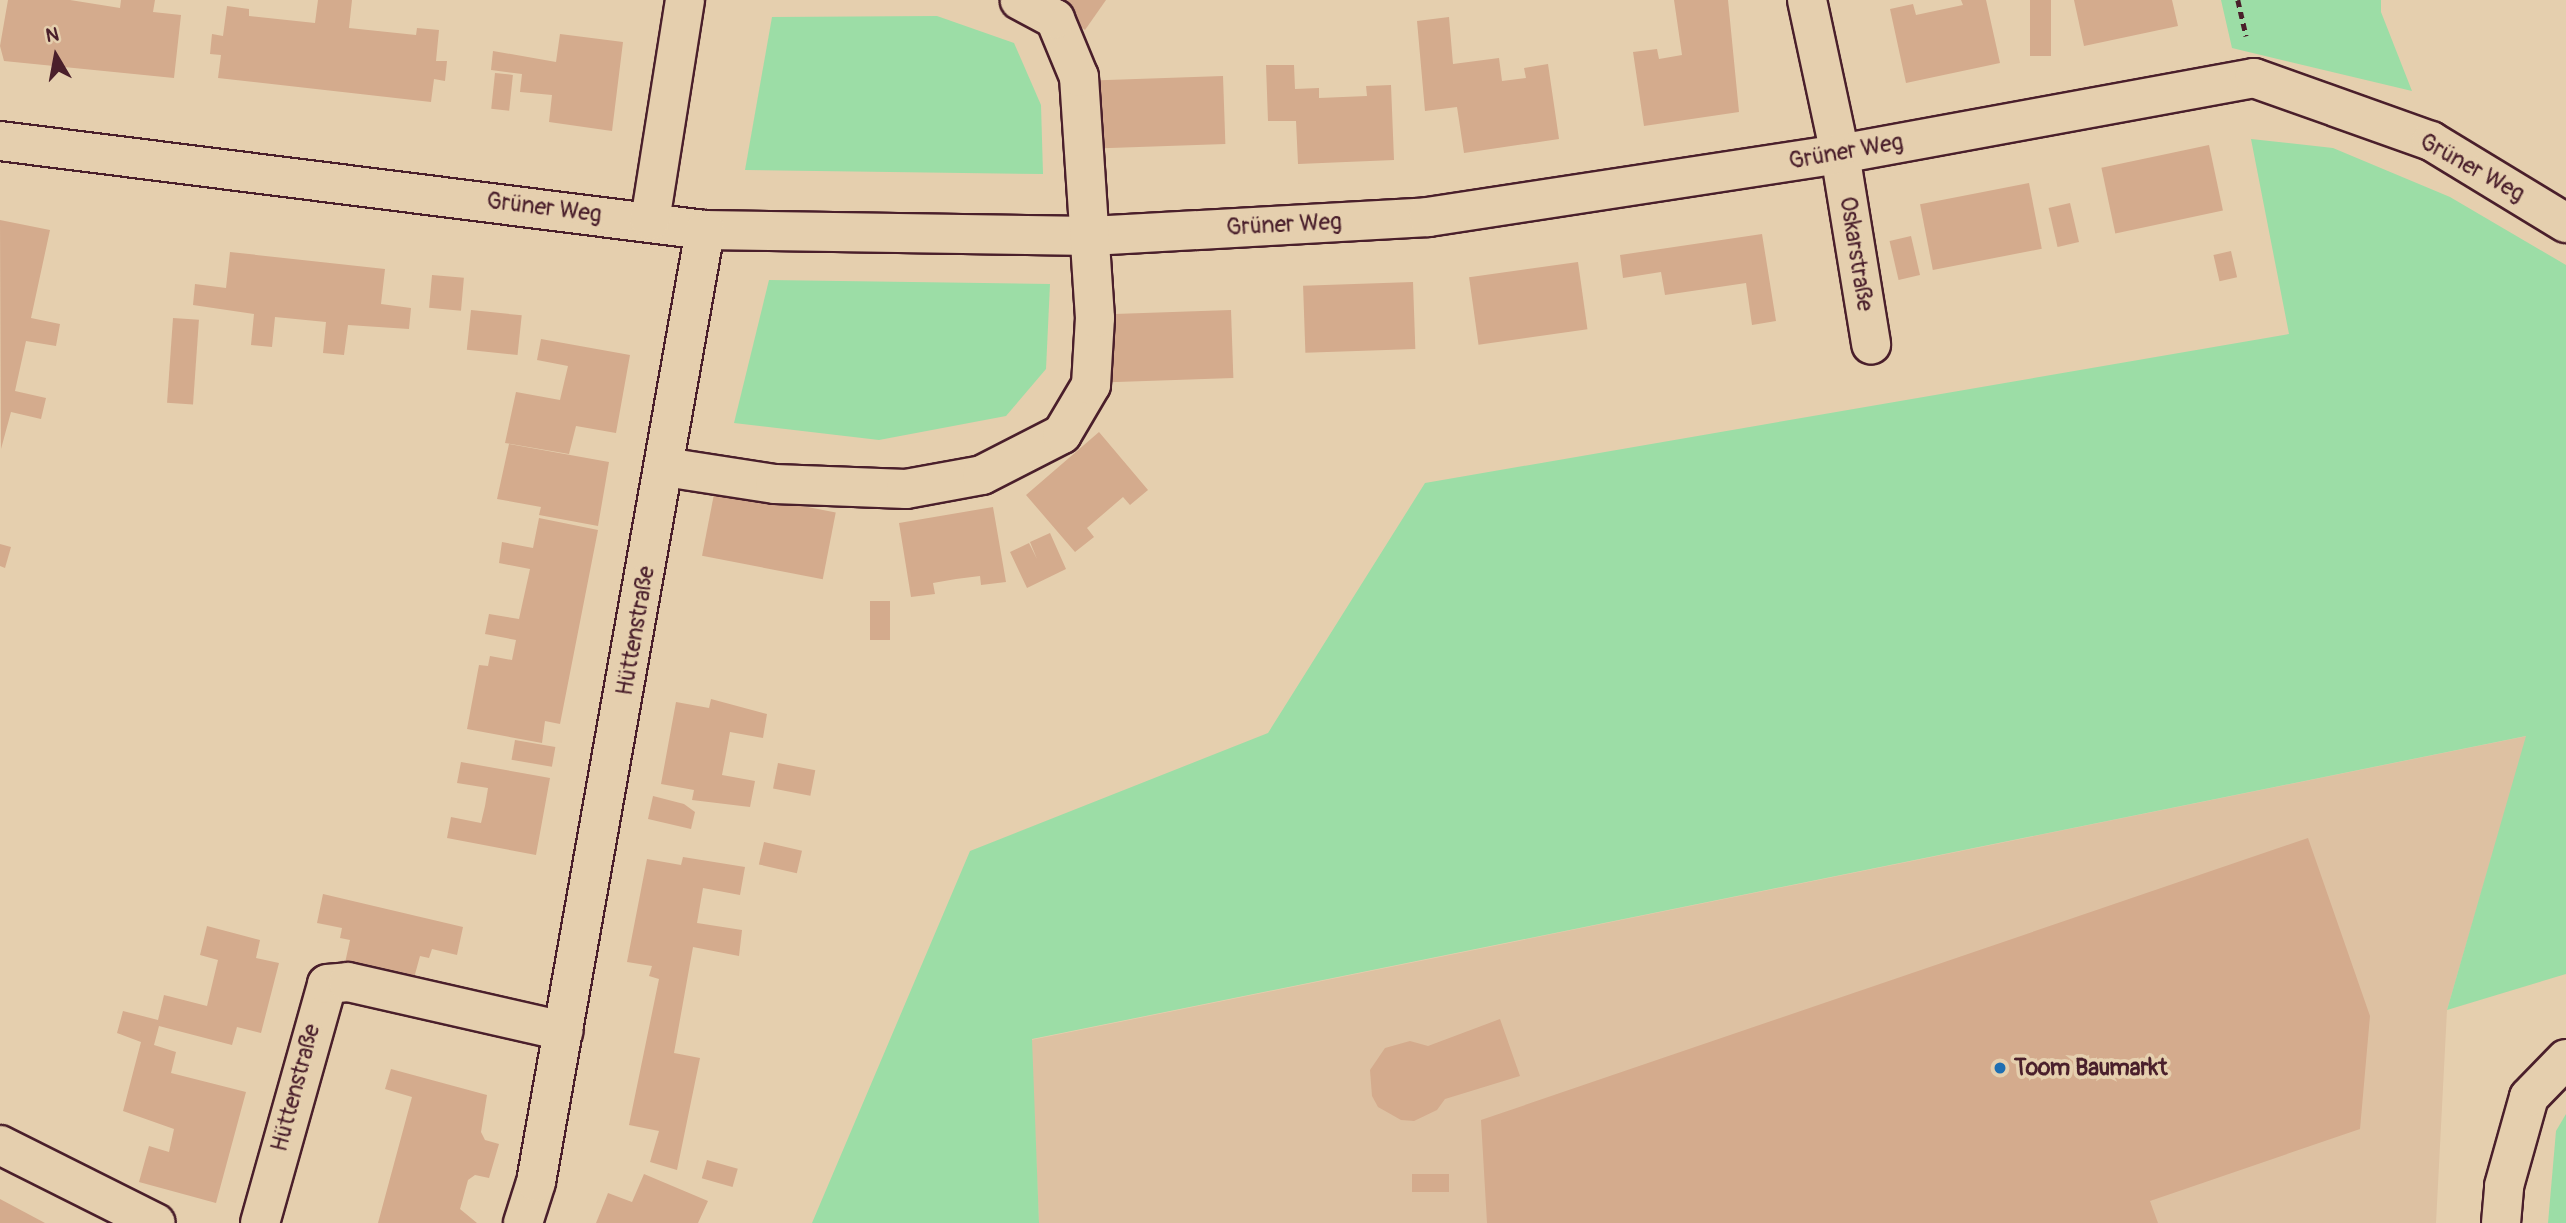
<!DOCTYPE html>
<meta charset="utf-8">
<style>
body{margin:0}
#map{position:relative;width:2566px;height:1223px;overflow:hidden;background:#e5cfae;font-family:Pangolin,sans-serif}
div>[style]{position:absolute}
.built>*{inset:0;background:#ddc1a2}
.green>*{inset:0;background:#9cdda6}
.building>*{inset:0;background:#d4ab8d;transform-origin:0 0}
.path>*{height:4.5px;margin-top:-2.25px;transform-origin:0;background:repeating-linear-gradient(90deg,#4a1f2b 0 7px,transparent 0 12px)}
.roads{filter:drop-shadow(2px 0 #4a1f2b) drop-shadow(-2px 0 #4a1f2b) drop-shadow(0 2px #4a1f2b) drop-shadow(0 -2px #4a1f2b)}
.minor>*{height:38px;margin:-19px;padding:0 19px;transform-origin:19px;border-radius:19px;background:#e5cfae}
.dots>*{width:19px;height:19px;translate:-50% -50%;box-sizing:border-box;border:4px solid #e5cfae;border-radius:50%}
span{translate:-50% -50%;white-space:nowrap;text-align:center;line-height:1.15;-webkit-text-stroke:7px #e5cfae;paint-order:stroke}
.street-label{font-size:23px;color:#4a1f2b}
.poi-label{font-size:23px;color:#4a1f2b;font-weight:700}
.left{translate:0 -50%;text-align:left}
.north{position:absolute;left:21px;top:21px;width:70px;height:70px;-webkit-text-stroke:5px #e5cfae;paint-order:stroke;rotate:350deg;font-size:19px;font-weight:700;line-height:28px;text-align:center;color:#4a1f2b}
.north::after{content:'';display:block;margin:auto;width:24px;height:32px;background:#4a1f2b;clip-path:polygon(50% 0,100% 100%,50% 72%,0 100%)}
</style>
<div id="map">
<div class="built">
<i style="clip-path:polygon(2527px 736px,2447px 1010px,2436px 1223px,1039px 1223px,1031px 1040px)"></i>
</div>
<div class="green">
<i style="clip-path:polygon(2221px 0,2381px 0,2381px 12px,2412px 91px,2232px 48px)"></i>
<i style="clip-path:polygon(937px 16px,1014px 43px,1041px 105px,1043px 174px,745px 170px,772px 17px)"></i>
<i style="clip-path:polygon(2251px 139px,2333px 148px,2450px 197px,2566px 265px,2566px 974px,2447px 1010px,2526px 736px,1032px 1039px,1039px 1223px,812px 1223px,970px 851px,1268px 733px,1425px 483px,2289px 334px)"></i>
<i style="clip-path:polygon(769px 280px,1050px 284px,1046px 369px,1006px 416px,879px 440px,734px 423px)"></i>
<i style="clip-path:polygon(2566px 1114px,2566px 1223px,2548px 1223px,2556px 1131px)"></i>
</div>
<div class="building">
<i style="clip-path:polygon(8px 0,70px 0,120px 8px,121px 0,155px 0,153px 12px,181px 15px,174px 78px,4px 61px,0 46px)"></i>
<i style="clip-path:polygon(318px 0,352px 0,349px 28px,416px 35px,417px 28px,439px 30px,436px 61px,447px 61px,445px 81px,434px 79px,431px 102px,218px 78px,221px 55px,210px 54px,212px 34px,223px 36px,227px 6px,249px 9px,249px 16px,315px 23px)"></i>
<i style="clip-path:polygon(1046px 0,1106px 0,1085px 30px)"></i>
<i style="clip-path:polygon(1674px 0,1728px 0,1739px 112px,1644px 126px,1633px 52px,1657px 49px,1659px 59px,1682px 55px)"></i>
<i style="clip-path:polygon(1961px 0,1986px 0,2000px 63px,1906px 83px,1890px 9px,1913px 4px,1916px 15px,1963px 5px)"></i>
<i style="left:2030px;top:0;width:21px;height:56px"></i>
<i style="clip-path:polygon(2074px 0,2172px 0,2178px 26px,2084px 46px)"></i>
<i style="clip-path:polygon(1449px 17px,1453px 64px,1499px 58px,1502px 81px,1526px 78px,1524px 68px,1548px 64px,1559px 139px,1464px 153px,1457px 107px,1425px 111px,1417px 21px)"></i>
<i style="clip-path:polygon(560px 34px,623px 42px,612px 131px,549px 122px,552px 95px,520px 92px,522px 74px,491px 70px,493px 51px,556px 62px)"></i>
<i style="clip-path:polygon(1266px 65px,1294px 65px,1295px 89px,1319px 88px,1319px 98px,1367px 96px,1366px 86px,1391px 85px,1394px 160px,1298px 164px,1296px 121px,1268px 121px)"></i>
<i style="left:495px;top:73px;width:18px;height:36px;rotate:6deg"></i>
<i style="left:1223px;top:76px;width:68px;height:123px;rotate:88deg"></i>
<i style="left:2209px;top:145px;width:67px;height:110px;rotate:78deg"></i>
<i style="left:2029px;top:183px;width:67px;height:111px;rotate:79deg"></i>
<i style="left:2070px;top:203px;width:40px;height:22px;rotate:77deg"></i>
<i style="clip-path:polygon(0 220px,50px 230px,31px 318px,60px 324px,56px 346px,26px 341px,15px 391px,46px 398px,41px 419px,11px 412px,1px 449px)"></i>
<i style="clip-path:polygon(1762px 234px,1776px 321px,1752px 325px,1746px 283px,1665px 295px,1661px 272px,1623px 278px,1620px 255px)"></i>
<i style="left:1911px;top:236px;width:40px;height:22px;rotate:77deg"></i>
<i style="left:2231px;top:251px;width:27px;height:18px;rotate:77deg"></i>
<i style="clip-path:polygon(230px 252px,385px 269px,381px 304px,411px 308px,409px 329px,348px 325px,344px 355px,323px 353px,326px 322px,275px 317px,272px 347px,251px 345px,254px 314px,193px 305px,195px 284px,226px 288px)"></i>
<i style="left:1578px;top:262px;width:68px;height:110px;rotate:82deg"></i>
<i style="left:432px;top:275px;width:32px;height:33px;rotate:5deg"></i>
<i style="left:1413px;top:282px;width:67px;height:110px;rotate:88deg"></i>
<i style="left:471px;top:310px;width:51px;height:40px;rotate:6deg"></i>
<i style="left:1231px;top:310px;width:68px;height:124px;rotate:88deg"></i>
<i style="left:173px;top:318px;width:26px;height:85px;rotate:4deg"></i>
<i style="clip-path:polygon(541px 339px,630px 355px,616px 433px,576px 426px,569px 454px,505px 443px,516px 392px,560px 400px,568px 366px,537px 360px)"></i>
<i style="clip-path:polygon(1099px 432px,1148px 490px,1130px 505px,1123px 497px,1087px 528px,1094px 537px,1075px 552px,1026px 495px)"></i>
<i style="clip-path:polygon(509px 444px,609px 462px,598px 526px,539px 515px,541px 507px,497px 499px)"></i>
<i style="left:715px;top:489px;width:123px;height:68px;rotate:11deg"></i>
<i style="clip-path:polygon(993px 507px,1006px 582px,981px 585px,980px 576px,956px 579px,933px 583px,935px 594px,911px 597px,899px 523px)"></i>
<i style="clip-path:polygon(539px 518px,598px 530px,560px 724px,545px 721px,542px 743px,467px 729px,479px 665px,488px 666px,490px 656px,512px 660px,516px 640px,485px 634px,489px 614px,519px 619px,530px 569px,499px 563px,502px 542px,533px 548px)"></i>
<i style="clip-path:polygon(1050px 533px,1066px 569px,1027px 588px,1010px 552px,1029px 543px,1037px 559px,1030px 542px)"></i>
<i style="clip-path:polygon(0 544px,11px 547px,5px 568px,0 566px)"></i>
<i style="left:870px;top:601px;width:20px;height:39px"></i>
<i style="clip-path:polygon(711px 699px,767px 714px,763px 738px,730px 732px,726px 754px,722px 775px,755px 781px,750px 807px,692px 800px,694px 790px,661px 784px,676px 702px,709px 708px)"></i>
<i style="left:515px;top:740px;width:41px;height:20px;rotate:10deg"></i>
<i style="clip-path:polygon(461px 762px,550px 778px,536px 855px,447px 838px,451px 817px,481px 823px,485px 806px,488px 788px,457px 783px)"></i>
<i style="left:778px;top:763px;width:38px;height:26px;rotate:11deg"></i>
<i style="clip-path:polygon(653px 796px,684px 804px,695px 812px,691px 829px,648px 819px)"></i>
<i style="clip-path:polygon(2308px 838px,2370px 1016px,2360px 1129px,2150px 1201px,2158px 1223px,1487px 1223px,1481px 1120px)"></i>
<i style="left:764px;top:842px;width:39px;height:23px;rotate:13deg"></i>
<i style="clip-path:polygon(683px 857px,745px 867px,740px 895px,703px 888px,697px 923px,742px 930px,739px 956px,693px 947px,674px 1053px,700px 1058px,677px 1170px,650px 1162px,659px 1131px,629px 1125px,659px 979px,649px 976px,652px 966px,627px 962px,647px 859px,681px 865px)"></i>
<i style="clip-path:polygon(323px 894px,463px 927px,457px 955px,432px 949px,429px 958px,420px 956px,414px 978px,345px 963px,350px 940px,340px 938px,342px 928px,317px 923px)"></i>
<i style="clip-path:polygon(207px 926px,260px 940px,256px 958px,279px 963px,261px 1033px,237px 1027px,232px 1045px,159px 1026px,154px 1045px,176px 1052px,171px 1073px,246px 1092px,216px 1203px,139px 1182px,149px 1146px,169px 1152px,174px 1129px,123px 1111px,141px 1042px,117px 1033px,123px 1011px,158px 1020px,164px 995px,207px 1006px,218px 960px,200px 955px)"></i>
<i style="clip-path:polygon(1500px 1019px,1520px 1076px,1445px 1099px,1437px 1110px,1414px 1121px,1401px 1120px,1378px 1107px,1372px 1096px,1370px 1070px,1385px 1048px,1410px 1041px,1428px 1046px)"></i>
<i style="clip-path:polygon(391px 1069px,487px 1095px,481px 1132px,485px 1140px,499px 1144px,489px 1178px,475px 1175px,468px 1180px,460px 1209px,477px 1223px,378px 1223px,412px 1097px,385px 1089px)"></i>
<i style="left:707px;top:1160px;width:32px;height:19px;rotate:16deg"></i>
<i style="clip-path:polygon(644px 1174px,708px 1201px,698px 1223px,596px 1223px,608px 1193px,632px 1202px)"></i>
<i style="left:1449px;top:1174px;width:18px;height:37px;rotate:90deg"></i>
<i style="clip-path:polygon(0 1199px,45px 1223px,0 1223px)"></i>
</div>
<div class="path">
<i style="left:2238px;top:0;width:37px;rotate:77deg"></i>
</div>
<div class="roads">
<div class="minor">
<i style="left:1807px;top:0;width:157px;rotate:77.9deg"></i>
<i style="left:1840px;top:154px;width:193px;rotate:80.7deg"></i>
<i style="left:0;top:141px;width:711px;rotate:7.2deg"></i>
<i style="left:705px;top:230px;width:386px;rotate:0.9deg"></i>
<i style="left:1091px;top:236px;width:338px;rotate:-3.2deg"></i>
<i style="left:1428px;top:217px;width:417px;rotate:-8.7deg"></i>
<i style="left:1840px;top:154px;width:421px;rotate:-10.4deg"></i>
<i style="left:2254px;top:78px;width:188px;rotate:19.6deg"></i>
<i style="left:2431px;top:141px;width:158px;rotate:31.3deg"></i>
<i style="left:650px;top:221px;width:224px;rotate:-81deg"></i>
<i style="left:665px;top:467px;width:111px;rotate:8.8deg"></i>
<i style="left:775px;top:484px;width:131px;rotate:2.2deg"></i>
<i style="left:906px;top:489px;width:77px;rotate:-10.4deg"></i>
<i style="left:982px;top:475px;width:90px;rotate:-27.1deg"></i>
<i style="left:1062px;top:434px;width:57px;rotate:-59.4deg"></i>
<i style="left:1091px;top:385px;width:67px;rotate:-86.6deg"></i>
<i style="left:1095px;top:318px;width:242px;rotate:-93.8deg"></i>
<i style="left:1079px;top:77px;width:63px;rotate:-112.5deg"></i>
<i style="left:1055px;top:19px;width:40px;rotate:-152deg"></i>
<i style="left:0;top:1145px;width:174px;rotate:26.6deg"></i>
<i style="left:260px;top:1223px;width:248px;rotate:-74.3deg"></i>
<i style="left:327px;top:984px;width:21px;rotate:-5deg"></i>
<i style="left:348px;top:982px;width:221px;rotate:12.8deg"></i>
<i style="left:523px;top:1223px;width:43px;rotate:-72.4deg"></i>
<i style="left:536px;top:1182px;width:967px;rotate:-79.93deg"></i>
<i style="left:2501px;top:1223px;width:37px;rotate:-85deg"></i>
<i style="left:2504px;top:1186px;width:92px;rotate:-74.3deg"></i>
<i style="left:2529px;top:1097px;width:53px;rotate:-45.8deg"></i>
</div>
</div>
<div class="dots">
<i style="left:2000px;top:1068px;background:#1f6fb2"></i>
</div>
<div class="street-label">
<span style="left:1846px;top:152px;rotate:-10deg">Grüner Weg</span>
<span style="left:2472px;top:168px;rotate:29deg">Grüner Weg</span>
<span style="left:544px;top:208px;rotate:7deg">Grüner Weg</span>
<span style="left:1284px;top:225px;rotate:-3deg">Grüner Weg</span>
<span style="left:1856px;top:254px;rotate:81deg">Oskarstraße</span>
<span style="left:636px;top:631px;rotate:-80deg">Hüttenstraße</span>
<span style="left:296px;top:1088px;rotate:-75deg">Hüttenstraße</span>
</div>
<div class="poi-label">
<span class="left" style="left:2014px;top:1068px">Toom Baumarkt</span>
</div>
<div class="north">N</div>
</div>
